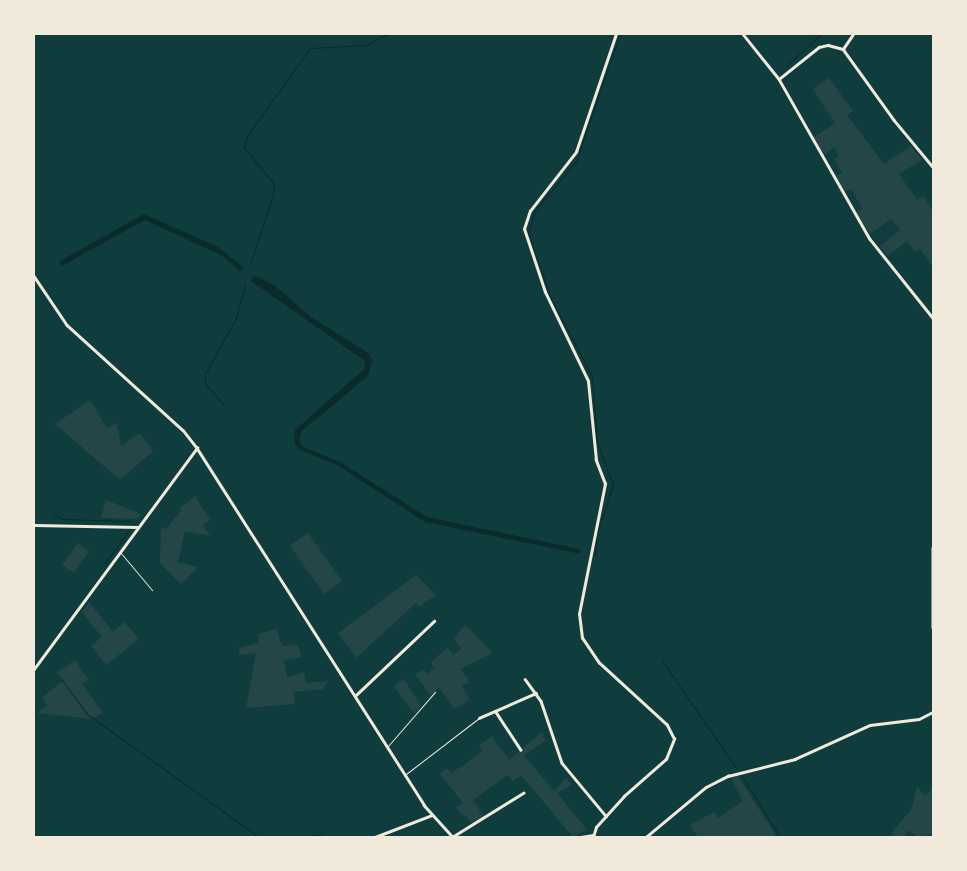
<!DOCTYPE html>
<style>
body{margin:0}
#map{position:relative;width:967px;height:871px;overflow:hidden;background:#0f3d3e;font-family:"PT Sans Narrow",sans-serif}
div>[style]{position:absolute}
.green>*{inset:0;background:#244646;transform-origin:0 0}
.water>*{inset:0;background:#0a2a2b}
.stream>*{height:1px;margin:-0.5px;padding:0 0.5px;transform-origin:0.5px;border-radius:0.5px;background:#0a2a2b}
.service>*{height:1px;margin:-0.5px;padding:0 0.5px;transform-origin:0.5px;border-radius:0.5px;background:#f1e9da}
.minor>*{height:2.5px;margin:-1.25px;padding:0 1.25px;transform-origin:1.25px;border-radius:1.25px;background:#f1e9da}
span{translate:-50% -50%;white-space:nowrap;text-align:center;line-height:1.15;-webkit-text-stroke:5px #f1e9da;paint-order:stroke}
.frame{position:absolute;inset:0;border:35px solid #f1e9da;pointer-events:none}
</style>
<div id="map">
<div class="green">
<i style="clip-path:polygon(829px 78px,853px 111px,847px 115px,884px 164px,911px 146px,922px 160px,899px 174px,917px 200px,923px 196px,933px 210px,933px 268px,920px 249px,915px 252px,907px 241px,888px 256px,880px 246px,900px 230px,891px 219px,870px 234px,856px 212px,862px 208px,851px 189px,844px 192px,835px 176px,842px 173px,834px 159px,839px 156px,834px 147px,823px 156px,813px 138px,835px 123px,813px 89px)"></i>
<i style="clip-path:polygon(90px 400px,107px 428px,117px 423px,121px 446px,140px 433px,153px 451px,120px 480px,55px 424px)"></i>
<i style="clip-path:polygon(195px 496px,210px 520px,203px 525px,210px 536px,185px 531px,178px 562px,198px 567px,181px 584px,160px 563px,161px 528px,166px 529px,181px 511px,180px 508px)"></i>
<i style="clip-path:polygon(106px 500px,141px 514px,138px 519px,101px 518px)"></i>
<i style="left:308px;top:533px;width:59px;height:22px;rotate:55deg"></i>
<i style="left:78px;top:543px;width:14px;height:27px;rotate:36deg"></i>
<i style="clip-path:polygon(416px 575px,436px 595px,419px 607px,416px 603px,356px 658px,338px 633px)"></i>
<i style="clip-path:polygon(89px 602px,113px 632px,125px 622px,139px 639px,106px 665px,91px 646px,102px 637px,82px 612px)"></i>
<i style="clip-path:polygon(465px 625px,493px 653px,460px 669px,470px 682px,462px 686px,470px 700px,454px 709px,439px 687px,431px 696px,415px 674px,423px 670px,427px 674px,434px 668px,431px 662px,448px 647px,453px 655px,461px 649px,454px 639px)"></i>
<i style="clip-path:polygon(276px 629px,282px 646px,298px 645px,302px 657px,284px 660px,287px 677px,304px 672px,306px 683px,328px 681px,323px 689px,293px 692px,295px 704px,246px 708px,256px 653px,239px 655px,239px 648px,259px 643px,258px 634px)"></i>
<i style="clip-path:polygon(75px 660px,89px 680px,82px 684px,103px 713px,92px 719px,37px 713px,47px 706px,42px 697px,64px 680px,57px 673px)"></i>
<i style="clip-path:polygon(404px 679px,421px 706px,414px 714px,394px 686px)"></i>
<i style="clip-path:polygon(542px 732px,545px 741px,524px 755px,554px 791px,566px 778px,572px 785px,557px 793px,587px 830px,573px 837px,521px 775px,513px 781px,508px 775px,473px 800px,484px 817px,472px 823px,465px 815px,462px 816px,456px 807px,463px 803px,440px 774px,447px 768px,451px 773px,465px 764px,482px 751px,479px 745px,492px 736px,509px 760px)"></i>
<i style="clip-path:polygon(738px 776px,777px 837px,698px 837px,690px 825px,714px 812px,718px 818px,743px 801px,731px 779px)"></i>
<i style="clip-path:polygon(917px 787px,926px 796px,933px 787px,933px 834px,917px 837px,909px 830px,904px 837px,893px 837px,892px 832px,911px 810px)"></i>
</div>
<div class="water">
<i style="clip-path:polygon(144px 214px,218px 247px,244px 268px,239px 271px,223px 256px,145px 220px,60px 267px,60px 261px)"></i>
<i style="clip-path:polygon(254px 275px,275px 286px,311px 317px,368px 353px,372px 360px,368px 376px,302px 431px,299px 440px,302px 446px,340px 462px,427px 517px,579px 549px,581px 554px,425px 522px,337px 465px,298px 449px,294px 442px,295px 430px,364px 369px,365px 361px,251px 281px)"></i>
</div>
<div class="stream">
<i style="left:839px;top:34px;width:6px"></i>
<i style="left:786px;top:66px;width:47px;rotate:-42.4deg"></i>
<i style="left:251px;top:262px;width:75px;rotate:-72.1deg"></i>
<i style="left:274px;top:191px;width:8px;rotate:-97deg"></i>
<i style="left:273px;top:183px;width:46px;rotate:-128.9deg"></i>
<i style="left:244px;top:147px;width:11px;rotate:-75deg"></i>
<i style="left:247px;top:136px;width:108px;rotate:-54.4deg"></i>
<i style="left:310px;top:48px;width:57px;rotate:-3deg"></i>
<i style="left:367px;top:45px;width:23px;rotate:-29deg"></i>
<i style="left:224px;top:405px;width:29px;rotate:-131deg"></i>
<i style="left:205px;top:383px;width:9px;rotate:-90deg"></i>
<i style="left:205px;top:374px;width:64px;rotate:-61deg"></i>
<i style="left:236px;top:318px;width:35px;rotate:-75deg"></i>
<i style="left:54px;top:514px;width:9px;rotate:32deg"></i>
<i style="left:62px;top:519px;width:68px;rotate:1.7deg"></i>
<i style="left:595px;top:556px;width:20px;rotate:-87deg"></i>
<i style="left:596px;top:536px;width:54px;rotate:-71.6deg"></i>
<i style="left:613px;top:485px;width:46px;rotate:-110.4deg"></i>
<i style="left:597px;top:442px;width:66px;rotate:-94.3deg"></i>
<i style="left:592px;top:376px;width:87px;rotate:-118deg"></i>
<i style="left:551px;top:299px;width:70px;rotate:-109.2deg"></i>
<i style="left:528px;top:233px;width:22px;rotate:-74deg"></i>
<i style="left:534px;top:212px;width:66px;rotate:-50.5deg"></i>
<i style="left:576px;top:161px;width:134px;rotate:-70.9deg"></i>
<i style="left:105px;top:563px;width:42px;rotate:-53.7deg"></i>
<i style="left:661px;top:659px;width:134px;rotate:55.4deg"></i>
<i style="left:62px;top:680px;width:42px;rotate:53.7deg"></i>
<i style="left:87px;top:714px;width:211px;rotate:35.6deg"></i>
<i style="left:742px;top:776px;width:72px;rotate:58.1deg"></i>
<i style="left:299px;top:837px;width:23px;rotate:-7deg"></i>
</div>
<div class="service">
<i style="left:120px;top:552px;width:50px;rotate:49.9deg"></i>
<i style="left:388px;top:746px;width:72px;rotate:-49deg"></i>
<i style="left:406px;top:774px;width:92px;rotate:-37.5deg"></i>
</div>
<div class="minor">
<i style="left:743px;top:34px;width:58px;rotate:51.3deg"></i>
<i style="left:779px;top:79px;width:184px;rotate:60.4deg"></i>
<i style="left:870px;top:239px;width:101px;rotate:51.4deg"></i>
<i style="left:843px;top:49px;width:18px;rotate:-56deg"></i>
<i style="left:779px;top:79px;width:51px;rotate:-38.7deg"></i>
<i style="left:819px;top:47px;width:9px;rotate:-13deg"></i>
<i style="left:828px;top:45px;width:16px;rotate:15deg"></i>
<i style="left:843px;top:49px;width:87px;rotate:54.3deg"></i>
<i style="left:894px;top:120px;width:61px;rotate:50.3deg"></i>
<i style="left:34px;top:276px;width:59px;rotate:56deg"></i>
<i style="left:67px;top:325px;width:156px;rotate:42.2deg"></i>
<i style="left:183px;top:430px;width:23px;rotate:52deg"></i>
<i style="left:197px;top:448px;width:423px;rotate:57.5deg"></i>
<i style="left:424px;top:805px;width:43px;rotate:47.8deg"></i>
<i style="left:34px;top:525px;width:104px;rotate:1.1deg"></i>
<i style="left:933px;top:548px;width:79px;rotate:90deg"></i>
<i style="left:34px;top:669px;width:275px;rotate:-53.6deg"></i>
<i style="left:525px;top:679px;width:27px;rotate:54deg"></i>
<i style="left:541px;top:701px;width:65px;rotate:71.3deg"></i>
<i style="left:562px;top:763px;width:69px;rotate:50.3deg"></i>
<i style="left:355px;top:696px;width:109px;rotate:-43.5deg"></i>
<i style="left:496px;top:712px;width:45px;rotate:56.7deg"></i>
<i style="left:479px;top:718px;width:62px;rotate:-23.7deg"></i>
<i style="left:375px;top:837px;width:61px;rotate:-21.1deg"></i>
<i style="left:452px;top:837px;width:84px;rotate:-31.8deg"></i>
<i style="left:581px;top:837px;width:12px;rotate:-9deg"></i>
<i style="left:593px;top:837px;width:10px;rotate:-73deg"></i>
<i style="left:596px;top:827px;width:42px;rotate:-47.9deg"></i>
<i style="left:624px;top:796px;width:56px;rotate:-41.4deg"></i>
<i style="left:666px;top:759px;width:22px;rotate:-68deg"></i>
<i style="left:674px;top:739px;width:16px;rotate:-117deg"></i>
<i style="left:667px;top:725px;width:92px;rotate:-137.6deg"></i>
<i style="left:599px;top:663px;width:30px;rotate:-124deg"></i>
<i style="left:582px;top:638px;width:24px;rotate:-97deg"></i>
<i style="left:579px;top:614px;width:133px;rotate:-78.7deg"></i>
<i style="left:605px;top:484px;width:26px;rotate:-111deg"></i>
<i style="left:596px;top:460px;width:79px;rotate:-95.8deg"></i>
<i style="left:588px;top:381px;width:99px;rotate:-115.8deg"></i>
<i style="left:545px;top:292px;width:66px;rotate:-108.4deg"></i>
<i style="left:524px;top:229px;width:19px;rotate:-72deg"></i>
<i style="left:530px;top:211px;width:75px;rotate:-52.1deg"></i>
<i style="left:576px;top:152px;width:125px;rotate:-71.3deg"></i>
<i style="left:646px;top:837px;width:78px;rotate:-39.8deg"></i>
<i style="left:706px;top:787px;width:25px;rotate:-27deg"></i>
<i style="left:728px;top:776px;width:69px;rotate:-14.2deg"></i>
<i style="left:795px;top:759px;width:82px;rotate:-24.4deg"></i>
<i style="left:870px;top:725px;width:49px;rotate:-7deg"></i>
<i style="left:919px;top:719px;width:16px;rotate:-27deg"></i>
</div>
<div class="frame"></div>
</div>
